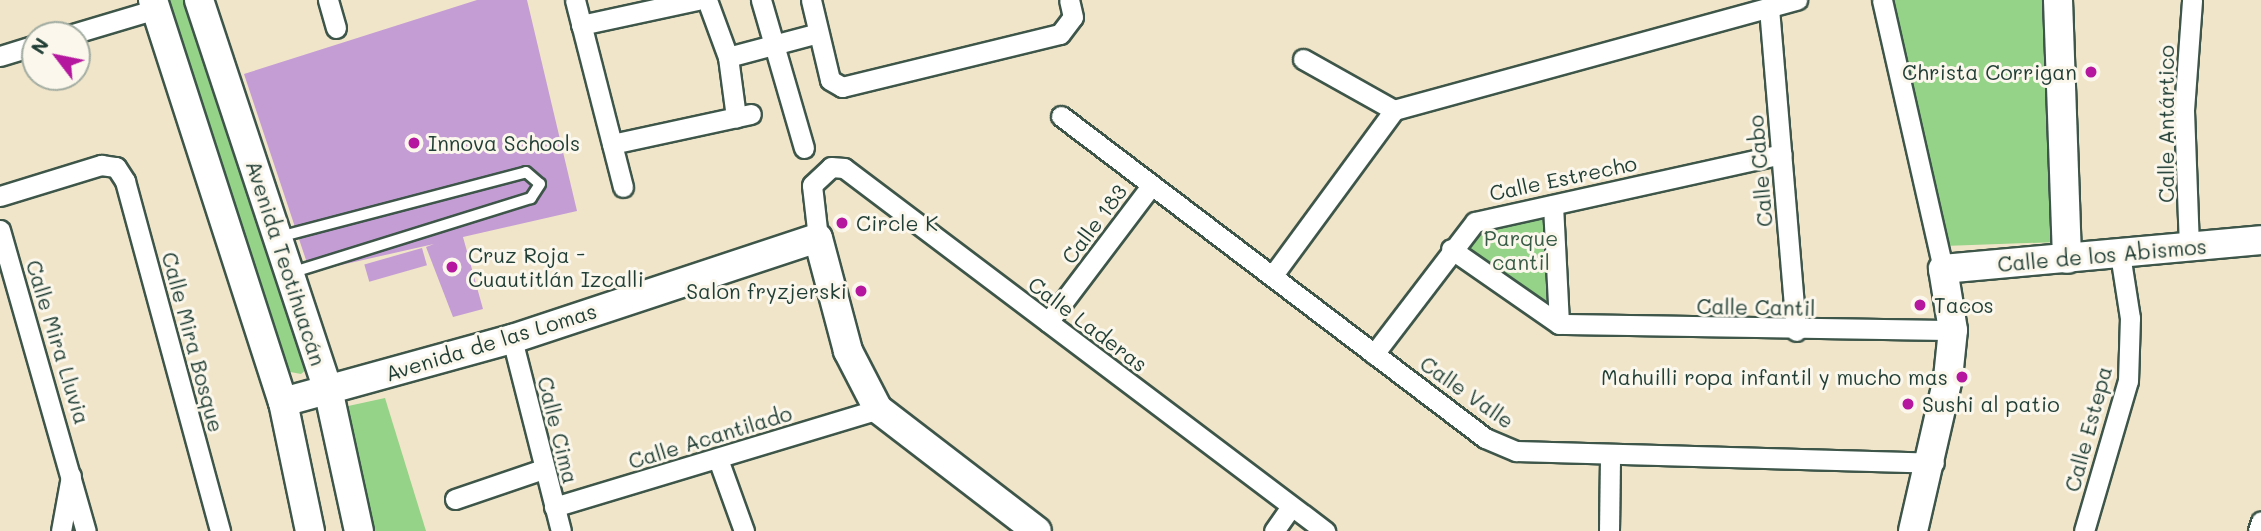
<!DOCTYPE html>
<meta charset="utf-8">
<style>
body{margin:0}
#map{position:relative;width:2261px;height:531px;overflow:hidden;background:#f1e5c9;font-family:Mali,sans-serif}
div>[style]{position:absolute}
.green>*{inset:0;background:#95d389}
.building>*{inset:0;background:#c49dd5;transform-origin:0 0}
.roads{filter:drop-shadow(2px 0 #3e564a) drop-shadow(-2px 0 #3e564a) drop-shadow(0 2px #3e564a) drop-shadow(0 -2px #3e564a)}
.lane>*{height:10px;margin:-5px;padding:0 5px;transform-origin:5px;border-radius:5px;background:#fff}
.street>*{height:19px;margin:-9.5px;padding:0 9.5px;transform-origin:9.5px;border-radius:9.5px;background:#fff}
.secondary>*{height:28px;margin:-14px;padding:0 14px;transform-origin:14px;border-radius:14px;background:#fff}
.dots>*{width:19px;height:19px;translate:-50% -50%;box-sizing:border-box;border:4px solid #fbf7ec;border-radius:50%}
span{translate:-50% -50%;white-space:nowrap;text-align:center;line-height:1.15;-webkit-text-stroke:6px #fbf7ec;paint-order:stroke}
.poi-label{font-size:21px;color:#1f3d34}
.right{translate:-100% -50%;text-align:right}
.left{translate:0 -50%;text-align:left}
.street-label{font-size:21px;color:#1f3d34}
.park-label{font-size:21px;color:#375b45}
.north{position:absolute;left:21px;top:21px;width:70px;height:70px;box-sizing:border-box;background:#fbf7ec;border:2px solid #a3ada2;border-radius:50%;rotate:302deg;font-size:19px;font-weight:700;line-height:28px;text-align:center;color:#1f3d34}
.north::after{content:'';display:block;margin:auto;width:24px;height:32px;background:#b5179e;clip-path:polygon(50% 0,100% 100%,50% 72%,0 100%)}
</style>
<div id="map">
<div class="green">
<i style="clip-path:polygon(165px 0,196px 0,308px 368px,301px 374px,285px 371px)"></i>
<i style="clip-path:polygon(1888px 0,2052px 0,2059px 242px,1944px 246px)"></i>
<i style="clip-path:polygon(1550px 209px,1554px 312px,1460px 245px,1478px 227px)"></i>
<i style="clip-path:polygon(385px 398px,426px 531px,366px 531px,339px 408px)"></i>
</div>
<div class="building">
<i style="clip-path:polygon(477px 0,527px 0,577px 211px,463px 237px,483px 309px,453px 317px,426px 247px,434px 244px,310px 272px,244px 74px)"></i>
<i style="left:422px;top:248px;width:18px;height:60px;rotate:74deg"></i>
</div>
<div class="roads">
<div class="lane">
<i style="left:279px;top:237px;width:255px;rotate:-14.7deg"></i>
<i style="left:526px;top:172px;width:18px;rotate:41deg"></i>
<i style="left:540px;top:184px;width:17px;rotate:123deg"></i>
<i style="left:531px;top:198px;width:252px;rotate:162.7deg"></i>
</div>
<div class="street">
<i style="left:328px;top:0;width:29px;rotate:74deg"></i>
<i style="left:575px;top:0;width:193px;rotate:75.6deg"></i>
<i style="left:707px;top:0;width:61px;rotate:69.8deg"></i>
<i style="left:728px;top:57px;width:61px;rotate:82.4deg"></i>
<i style="left:761px;top:0;width:154px;rotate:73.8deg"></i>
<i style="left:811px;top:0;width:82px;rotate:76.6deg"></i>
<i style="left:830px;top:80px;width:14px;rotate:30deg"></i>
<i style="left:842px;top:87px;width:224px;rotate:-13.7deg"></i>
<i style="left:1060px;top:34px;width:21px;rotate:-53deg"></i>
<i style="left:1073px;top:17px;width:17px;rotate:-103deg"></i>
<i style="left:1882px;top:0;width:276px;rotate:77.2deg"></i>
<i style="left:1769px;top:8px;width:324px;rotate:85.2deg"></i>
<i style="left:581px;top:25px;width:119px;rotate:-12.2deg"></i>
<i style="left:69px;top:35px;width:91px;rotate:-16.6deg"></i>
<i style="left:0;top:56px;width:37px;rotate:-17deg"></i>
<i style="left:728px;top:57px;width:93px;rotate:-14.9deg"></i>
<i style="left:1303px;top:59px;width:104px;rotate:29.3deg"></i>
<i style="left:1061px;top:116px;width:532px;rotate:37.21deg"></i>
<i style="left:1485px;top:438px;width:34px;rotate:23deg"></i>
<i style="left:1516px;top:451px;width:418px;rotate:1.6deg"></i>
<i style="left:612px;top:144px;width:142px;rotate:-12.2deg"></i>
<i style="left:0;top:196px;width:106px;rotate:-17.1deg"></i>
<i style="left:101px;top:165px;width:15px;rotate:8deg"></i>
<i style="left:116px;top:167px;width:17px;rotate:57deg"></i>
<i style="left:125px;top:181px;width:363px;rotate:74.8deg"></i>
<i style="left:1553px;top:205px;width:119px;rotate:87.1deg"></i>
<i style="left:0;top:230px;width:313px;rotate:74.1deg"></i>
<i style="left:818px;top:238px;width:53px;rotate:-96.5deg"></i>
<i style="left:812px;top:185px;width:26px;rotate:-43deg"></i>
<i style="left:831px;top:167px;width:13px;rotate:4deg"></i>
<i style="left:844px;top:168px;width:603px;rotate:37.04deg"></i>
<i style="left:2189px;top:247px;width:137px;rotate:-92.1deg"></i>
<i style="left:2184px;top:110px;width:110px;rotate:-85.8deg"></i>
<i style="left:1451px;top:249px;width:131px;rotate:34.8deg"></i>
<i style="left:1559px;top:324px;width:394px;rotate:0.9deg"></i>
<i style="left:1273px;top:275px;width:205px;rotate:-53.7deg"></i>
<i style="left:1394px;top:110px;width:418px;rotate:-15.3deg"></i>
<i style="left:1048px;top:322px;width:171px;rotate:-52.9deg"></i>
<i style="left:512px;top:339px;width:198px;rotate:75.7deg"></i>
<i style="left:1374px;top:354px;width:166px;rotate:-52.6deg"></i>
<i style="left:1475px;top:222px;width:314px;rotate:-12.5deg"></i>
<i style="left:718px;top:459px;width:77px;rotate:70.1deg"></i>
<i style="left:455px;top:499px;width:93px;rotate:-18.8deg"></i>
<i style="left:554px;top:507px;width:338px;rotate:-16.8deg"></i>
<i style="left:61px;top:531px;width:56px;rotate:-79.7deg"></i>
<i style="left:1274px;top:531px;width:29px;rotate:-55deg"></i>
<i style="left:1609px;top:531px;width:74px;rotate:-89.2deg"></i>
<i style="left:2084px;top:531px;width:156px;rotate:-73.7deg"></i>
<i style="left:2128px;top:381px;width:63px;rotate:-88.2deg"></i>
<i style="left:2130px;top:318px;width:65px;rotate:-98.9deg"></i>
<i style="left:2258px;top:531px;width:10px;rotate:-73deg"></i>
</div>
<div class="secondary">
<i style="left:153px;top:0;width:422px;rotate:72.1deg"></i>
<i style="left:283px;top:402px;width:132px;rotate:78.2deg"></i>
<i style="left:199px;top:0;width:410px;rotate:71.7deg"></i>
<i style="left:328px;top:389px;width:145px;rotate:77.7deg"></i>
<i style="left:2058px;top:0;width:259px;rotate:88deg"></i>
<i style="left:283px;top:402px;width:238px;rotate:-15.4deg"></i>
<i style="left:512px;top:339px;width:322px;rotate:-18.3deg"></i>
<i style="left:818px;top:238px;width:117px;rotate:75.1deg"></i>
<i style="left:848px;top:351px;width:65px;rotate:62.7deg"></i>
<i style="left:878px;top:409px;width:200px;rotate:37.5deg"></i>
<i style="left:1913px;top:531px;width:157px;rotate:-77.1deg"></i>
<i style="left:1948px;top:378px;width:48px;rotate:-84.1deg"></i>
<i style="left:1953px;top:330px;width:62px;rotate:-99.3deg"></i>
<i style="left:1943px;top:269px;width:319px;rotate:-5.2deg"></i>
</div>
</div>
<div class="dots">
<i style="left:2091px;top:72px;background:#b5179e"></i>
<i style="left:414px;top:143px;background:#b5179e"></i>
<i style="left:842px;top:223px;background:#b5179e"></i>
<i style="left:452px;top:267px;background:#b5179e"></i>
<i style="left:861px;top:291px;background:#b5179e"></i>
<i style="left:1920px;top:305px;background:#b5179e"></i>
<i style="left:1962px;top:377px;background:#b5179e"></i>
<i style="left:1908px;top:404px;background:#b5179e"></i>
</div>
<div class="poi-label">
<span class="right" style="left:2077px;top:72px">Christa Corrigan</span>
<span class="left" style="left:428px;top:143px">Innova Schools</span>
<span class="left" style="left:856px;top:223px">Circle K</span>
<span class="left" style="left:468px;top:267px">Cruz Roja -<br>Cuautitlán Izcalli</span>
<span class="right" style="left:847px;top:291px">Salon fryzjerski</span>
<span class="left" style="left:1934px;top:305px">Tacos</span>
<span class="right" style="left:1948px;top:377px">Mahuilli ropa infantil y mucho mas</span>
<span class="left" style="left:1922px;top:404px">Sushi al patio</span>
</div>
<div class="street-label">
<span style="left:2166px;top:124px;rotate:-90deg">Calle Antártico</span>
<span style="left:1760px;top:171px;rotate:-95deg">Calle Cabo</span>
<span style="left:1563px;top:178px;rotate:-12deg">Calle Estrecho</span>
<span style="left:1094px;top:224px;rotate:-53deg">Calle 183</span>
<span style="left:2102px;top:255px;rotate:-5deg">Calle de los Abismos</span>
<span style="left:286px;top:263px;rotate:72deg">Avenida Teotihuacán</span>
<span style="left:1756px;top:307px;rotate:1deg">Calle Cantil</span>
<span style="left:1088px;top:324px;rotate:37deg">Calle Laderas</span>
<span style="left:58px;top:342px;rotate:73deg">Calle Mira Lluvia</span>
<span style="left:193px;top:342px;rotate:75deg">Calle Mira Bosque</span>
<span style="left:491px;top:342px;rotate:-17deg">Avenida de las Lomas</span>
<span style="left:1467px;top:392px;rotate:35deg">Calle Valle</span>
<span style="left:2088px;top:429px;rotate:-75deg">Calle Estepa</span>
<span style="left:558px;top:430px;rotate:76deg">Calle Cima</span>
<span style="left:710px;top:437px;rotate:-17deg">Calle Acantilado</span>
</div>
<div class="park-label">
<span style="left:1521px;top:250px">Parque<br>cantil</span>
</div>
<div class="north">N</div>
</div>
